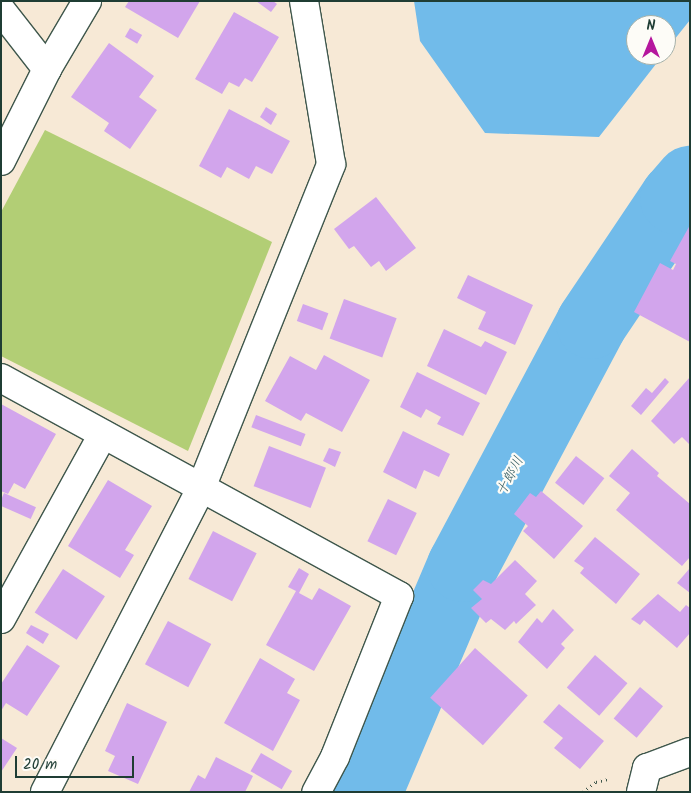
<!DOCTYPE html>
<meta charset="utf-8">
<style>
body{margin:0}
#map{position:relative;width:691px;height:793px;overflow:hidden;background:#f7e9d6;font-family:Kalam,"Klee One",sans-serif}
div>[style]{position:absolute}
.green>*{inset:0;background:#b2ce75}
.water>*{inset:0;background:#71bbea}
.river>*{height:71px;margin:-35.5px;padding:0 35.5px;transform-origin:35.5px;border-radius:35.5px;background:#71bbea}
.building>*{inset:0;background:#d2a5ec;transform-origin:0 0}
.path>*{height:3px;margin-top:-1.5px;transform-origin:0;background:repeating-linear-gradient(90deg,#3f574c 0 1px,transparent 0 5px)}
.roads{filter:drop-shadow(1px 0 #3f574c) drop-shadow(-1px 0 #3f574c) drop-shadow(0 1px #3f574c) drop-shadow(0 -1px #3f574c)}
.minor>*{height:28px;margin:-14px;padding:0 14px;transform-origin:14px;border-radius:14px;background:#fff}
span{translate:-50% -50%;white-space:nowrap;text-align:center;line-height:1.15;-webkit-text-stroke:4.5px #fdfcf7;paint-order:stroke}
.water-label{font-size:14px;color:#345c62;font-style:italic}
.frame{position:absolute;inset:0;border:2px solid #1f3d34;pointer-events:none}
.north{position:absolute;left:626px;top:15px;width:50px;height:50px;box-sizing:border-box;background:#fdfcf7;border:1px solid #a4b0a9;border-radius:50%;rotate:0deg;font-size:14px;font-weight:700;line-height:20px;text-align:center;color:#1f3d34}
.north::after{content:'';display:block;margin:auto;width:18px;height:22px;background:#b5179e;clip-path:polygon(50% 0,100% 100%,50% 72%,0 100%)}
.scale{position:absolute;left:15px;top:756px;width:119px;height:22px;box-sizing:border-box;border:2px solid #1f3d34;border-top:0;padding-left:6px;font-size:15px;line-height:18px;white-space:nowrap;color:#1f3d34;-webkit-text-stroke:4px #fdfcf7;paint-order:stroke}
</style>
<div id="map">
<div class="green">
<i style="clip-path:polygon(45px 130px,272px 242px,188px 451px,1px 356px,1px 212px)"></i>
</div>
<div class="water">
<i style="clip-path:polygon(414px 1px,690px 1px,690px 20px,666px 50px,666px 25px,636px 25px,636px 55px,663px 55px,599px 137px,485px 133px,420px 41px)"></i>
</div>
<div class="river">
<i style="left:366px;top:792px;width:246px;rotate:-67deg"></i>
<i style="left:462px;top:566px;width:275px;rotate:-62deg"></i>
<i style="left:591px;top:323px;width:151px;rotate:-56.1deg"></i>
<i style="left:675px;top:198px;width:23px;rotate:-49deg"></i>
</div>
<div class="building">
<i style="clip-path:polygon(129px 1px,200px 1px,178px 38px,125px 7px)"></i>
<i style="clip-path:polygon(256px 1px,273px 1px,277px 4px,271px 12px)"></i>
<i style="clip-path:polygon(234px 12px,279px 37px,252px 82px,245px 78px,239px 87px,229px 82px,222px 94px,195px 79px)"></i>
<i style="left:130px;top:28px;width:14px;height:10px;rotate:30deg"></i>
<i style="clip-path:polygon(109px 43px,154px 76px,139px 97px,157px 110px,130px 149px,104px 131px,109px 123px,71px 97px)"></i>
<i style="clip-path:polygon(266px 107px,277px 114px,271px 125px,260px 117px)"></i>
<i style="clip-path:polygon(229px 109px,290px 141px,272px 174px,256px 166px,249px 179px,227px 167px,221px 178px,199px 166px)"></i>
<i style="clip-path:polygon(376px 197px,416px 248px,386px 271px,379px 261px,371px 267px,354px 246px,349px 249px,334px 229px)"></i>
<i style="clip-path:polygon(690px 225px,690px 342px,634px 312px,660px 263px,673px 270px,676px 264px,670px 261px)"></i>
<i style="clip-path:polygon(468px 275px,533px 305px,515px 345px,478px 329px,486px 312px,457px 298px)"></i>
<i style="left:344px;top:299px;width:56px;height:42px;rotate:20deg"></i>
<i style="left:303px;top:304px;width:27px;height:18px;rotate:20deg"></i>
<i style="clip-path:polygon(444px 329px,481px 347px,485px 341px,507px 352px,486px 395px,427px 366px)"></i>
<i style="clip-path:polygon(324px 355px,370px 380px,342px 432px,306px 413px,301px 421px,265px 401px,290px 356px,316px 370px)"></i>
<i style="clip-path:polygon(417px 372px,480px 403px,463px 436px,437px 424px,441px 417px,426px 409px,421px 418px,400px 407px)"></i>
<i style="clip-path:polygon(690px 377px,690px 445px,682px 437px,674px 444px,651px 421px)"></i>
<i style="clip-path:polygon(665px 378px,669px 382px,641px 415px,631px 406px,646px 388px,652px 393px)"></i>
<i style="clip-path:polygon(1px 404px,56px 434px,25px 489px,14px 483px,8px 494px,1px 491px)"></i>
<i style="left:256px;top:415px;width:53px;height:13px;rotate:21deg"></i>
<i style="clip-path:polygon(403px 431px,450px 454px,439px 477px,424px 470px,416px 489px,383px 472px)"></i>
<i style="left:269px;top:446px;width:61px;height:43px;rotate:21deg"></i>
<i style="clip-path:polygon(329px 448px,341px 452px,335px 467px,323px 461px)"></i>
<i style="clip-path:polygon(632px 449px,659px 473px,657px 476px,690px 504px,690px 557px,682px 566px,616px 510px,630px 493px,609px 476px)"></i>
<i style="left:576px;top:456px;width:36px;height:34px;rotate:38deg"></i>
<i style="clip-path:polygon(108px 480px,152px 506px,125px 550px,134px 555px,120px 578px,68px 546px)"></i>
<i style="clip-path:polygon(541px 491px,583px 526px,554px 559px,523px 531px,528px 526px,514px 514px,530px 493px,536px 497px)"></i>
<i style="left:4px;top:493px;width:35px;height:13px;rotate:24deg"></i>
<i style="left:388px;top:499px;width:32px;height:47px;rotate:26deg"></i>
<i style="left:213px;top:531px;width:49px;height:54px;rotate:27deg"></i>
<i style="clip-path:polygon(595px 537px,640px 574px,616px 604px,580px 573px,584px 568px,574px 561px)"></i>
<i style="clip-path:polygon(515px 560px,537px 581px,525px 594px,536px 605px,516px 624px,514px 621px,505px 630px,491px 619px,486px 623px,471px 608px,482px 599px,473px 590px,483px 580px,491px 584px)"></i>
<i style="clip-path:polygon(299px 568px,309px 574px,299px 593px,312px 600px,319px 588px,351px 606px,314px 671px,266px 645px,296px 591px,288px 587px)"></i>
<i style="clip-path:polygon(690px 568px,690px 593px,677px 583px)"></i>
<i style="left:63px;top:569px;width:50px;height:52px;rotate:33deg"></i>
<i style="clip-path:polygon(658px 594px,680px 612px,686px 605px,690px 608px,690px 633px,677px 648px,644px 620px,640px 625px,631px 619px)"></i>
<i style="clip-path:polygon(553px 609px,574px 630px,561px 644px,565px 648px,547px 669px,518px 642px,537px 618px,542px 623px)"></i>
<i style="left:168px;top:621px;width:49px;height:49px;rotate:28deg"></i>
<i style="clip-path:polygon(31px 625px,49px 634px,43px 644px,26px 633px)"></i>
<i style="clip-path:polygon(27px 645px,60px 666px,27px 716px,6px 703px,1px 711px,1px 684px)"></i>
<i style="left:475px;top:648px;width:71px;height:67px;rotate:42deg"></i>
<i style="left:595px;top:655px;width:43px;height:43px;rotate:41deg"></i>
<i style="clip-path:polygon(260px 658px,295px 679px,287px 693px,300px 700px,273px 751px,224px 723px)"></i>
<i style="left:640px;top:687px;width:30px;height:41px;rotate:40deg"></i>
<i style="clip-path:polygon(127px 703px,167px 722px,138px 784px,108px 771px,115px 756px,105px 751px)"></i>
<i style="clip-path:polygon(559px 704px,604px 741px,580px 769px,554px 748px,563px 738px,543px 722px)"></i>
<i style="clip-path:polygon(1px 738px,17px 748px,1px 772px)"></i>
<i style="left:261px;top:753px;width:36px;height:21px;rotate:30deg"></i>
<i style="clip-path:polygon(216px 757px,253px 776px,245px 792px,189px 792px,198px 775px,205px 779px)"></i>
</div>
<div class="path">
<i style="left:583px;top:792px;width:16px;rotate:-38deg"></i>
<i style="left:596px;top:782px;width:12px;rotate:-14deg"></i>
</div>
<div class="roads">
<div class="minor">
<i style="left:1px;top:10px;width:75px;rotate:52.1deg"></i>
<i style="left:1px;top:161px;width:103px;rotate:-63.4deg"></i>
<i style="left:47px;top:69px;width:79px;rotate:-59.5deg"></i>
<i style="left:1px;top:378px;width:454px;rotate:28.7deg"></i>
<i style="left:399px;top:596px;width:173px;rotate:111.7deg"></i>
<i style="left:335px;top:757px;width:40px;rotate:118deg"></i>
<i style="left:1px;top:619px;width:211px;rotate:-61.1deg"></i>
<i style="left:45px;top:792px;width:342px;rotate:-62.8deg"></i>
<i style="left:201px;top:488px;width:349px;rotate:-68.1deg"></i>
<i style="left:331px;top:164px;width:165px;rotate:-99.4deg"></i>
<i style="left:641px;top:792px;width:25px;rotate:-76deg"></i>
<i style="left:647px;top:768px;width:46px;rotate:-20.4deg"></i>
</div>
</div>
<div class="water-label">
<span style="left:510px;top:476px;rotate:-62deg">十郎川</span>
</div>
<div class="frame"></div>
<div class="north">N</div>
<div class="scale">20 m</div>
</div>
